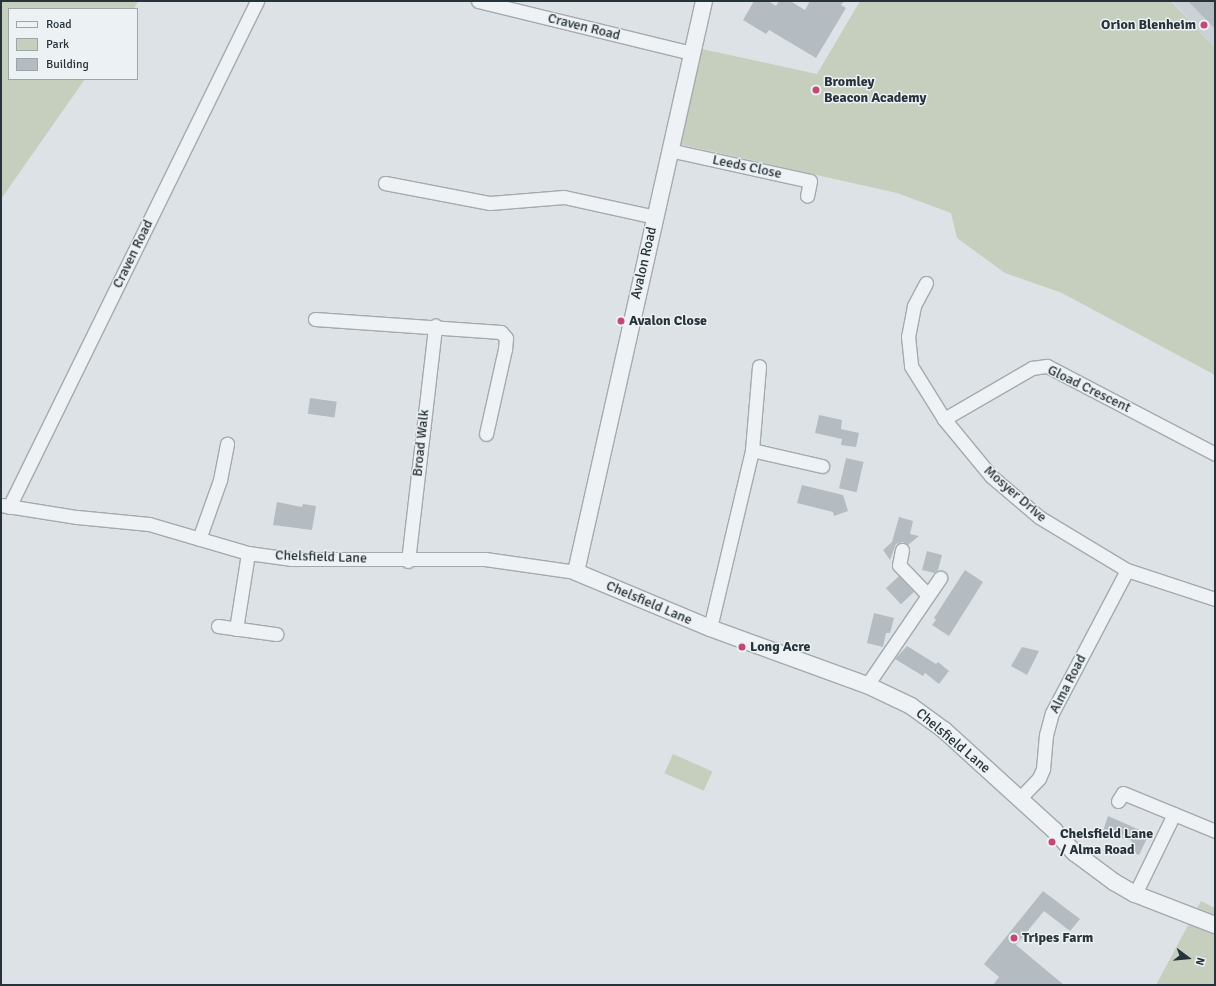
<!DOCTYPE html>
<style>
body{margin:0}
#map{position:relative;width:1216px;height:986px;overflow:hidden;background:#dde2e6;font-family:Signika,sans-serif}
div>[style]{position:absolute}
.built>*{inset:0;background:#cbd2d7}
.green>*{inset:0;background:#c6cfbe;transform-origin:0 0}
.building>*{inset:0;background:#b4bcc2;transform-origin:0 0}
.roads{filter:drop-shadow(1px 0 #a3aaaf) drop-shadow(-1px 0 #a3aaaf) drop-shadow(0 1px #a3aaaf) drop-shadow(0 -1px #a3aaaf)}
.minor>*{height:13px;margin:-6.5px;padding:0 6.5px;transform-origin:6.5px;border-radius:6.5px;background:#eff2f4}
.tertiary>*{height:16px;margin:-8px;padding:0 8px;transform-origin:8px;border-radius:8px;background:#eff2f4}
.dots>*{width:11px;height:11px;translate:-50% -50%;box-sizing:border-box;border:2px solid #ecf1f3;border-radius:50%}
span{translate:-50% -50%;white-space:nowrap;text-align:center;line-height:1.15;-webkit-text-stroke:3px #ecf1f3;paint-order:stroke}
.poi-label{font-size:14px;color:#27333b;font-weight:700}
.right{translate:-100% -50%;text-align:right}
.left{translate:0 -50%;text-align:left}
.street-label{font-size:14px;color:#27333b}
.frame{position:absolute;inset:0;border:2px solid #27333b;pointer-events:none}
.legend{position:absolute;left:8px;top:8px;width:130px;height:72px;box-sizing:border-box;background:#ecf1f3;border:1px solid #9da5a9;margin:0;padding:5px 7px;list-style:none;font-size:12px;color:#27333b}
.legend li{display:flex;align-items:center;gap:8px;height:20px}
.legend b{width:20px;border:1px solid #9da5a9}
.north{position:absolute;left:1168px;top:938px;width:40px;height:40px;-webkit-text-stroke:3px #ecf1f3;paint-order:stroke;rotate:106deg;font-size:11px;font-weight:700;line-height:16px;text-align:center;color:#27333b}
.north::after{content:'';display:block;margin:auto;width:14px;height:18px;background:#27333b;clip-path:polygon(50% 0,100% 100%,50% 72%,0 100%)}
</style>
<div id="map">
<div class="built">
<i style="clip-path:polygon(1172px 1px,1215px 1px,1215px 48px)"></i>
</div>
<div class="green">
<i style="clip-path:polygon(1px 1px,138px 1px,134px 9px,9px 9px,9px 79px,85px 79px,1px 199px)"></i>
<i style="clip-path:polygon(860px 1px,1171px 1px,1215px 48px,1215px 375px,1062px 293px,1005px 273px,957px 238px,951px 213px,897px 193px,679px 144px,702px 49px,817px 74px)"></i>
<i style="left:673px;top:754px;width:43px;height:21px;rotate:24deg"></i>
<i style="clip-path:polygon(1201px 901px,1215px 908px,1215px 985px,1156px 985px)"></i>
</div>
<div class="building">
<i style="clip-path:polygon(754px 1px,768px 1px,776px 6px,779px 1px,790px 1px,805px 10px,810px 1px,844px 1px,841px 5px,846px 8px,816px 58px,769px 30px,766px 34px,743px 20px)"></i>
<i style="clip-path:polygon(1188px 1px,1215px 1px,1215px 29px)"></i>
<i style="left:310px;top:398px;width:27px;height:16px;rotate:8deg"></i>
<i style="clip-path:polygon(819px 415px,842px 420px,841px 429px,859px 433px,856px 447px,841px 445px,842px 439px,815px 433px)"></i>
<i style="left:846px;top:458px;width:18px;height:31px;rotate:13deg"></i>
<i style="clip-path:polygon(802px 485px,843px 495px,848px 511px,834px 516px,833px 512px,797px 503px)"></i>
<i style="clip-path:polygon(277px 502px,302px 507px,303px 504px,316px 506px,312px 530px,273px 525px)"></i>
<i style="clip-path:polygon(899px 517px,913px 521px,910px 534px,919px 536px,908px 545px,903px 542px,896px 544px,890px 560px,883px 550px,892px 542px)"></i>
<i style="clip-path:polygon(927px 551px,942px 555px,938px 570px,934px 573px,922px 570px)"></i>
<i style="clip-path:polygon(965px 570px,983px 582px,949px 636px,932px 625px,936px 620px,934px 618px)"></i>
<i style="left:899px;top:576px;width:22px;height:18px;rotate:47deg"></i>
<i style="clip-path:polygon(874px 613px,894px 618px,890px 633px,886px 633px,883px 647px,867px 643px)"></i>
<i style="clip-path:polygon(907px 646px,936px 664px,938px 662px,949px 671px,939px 684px,925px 673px,923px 676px,895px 659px)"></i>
<i style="clip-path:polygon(1022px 647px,1039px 651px,1027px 675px,1011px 666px)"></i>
<i style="clip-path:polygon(1108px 816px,1149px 834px,1139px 855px,1128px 850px,1132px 841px,1103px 831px)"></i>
<i style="clip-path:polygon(1043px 891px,1080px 919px,1070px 931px,1044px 911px,1016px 945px,1064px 985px,993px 985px,999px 977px,984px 964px)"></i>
</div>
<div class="roads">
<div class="minor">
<i style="left:478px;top:1px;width:219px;rotate:13.7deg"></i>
<i style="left:669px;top:150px;width:144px;rotate:12.4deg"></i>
<i style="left:810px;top:181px;width:15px;rotate:101deg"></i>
<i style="left:385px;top:183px;width:107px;rotate:10.8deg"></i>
<i style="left:490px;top:203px;width:74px;rotate:-4.6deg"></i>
<i style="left:564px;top:197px;width:93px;rotate:12.4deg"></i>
<i style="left:926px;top:283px;width:26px;rotate:118deg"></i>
<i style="left:914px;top:306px;width:31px;rotate:101deg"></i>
<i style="left:908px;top:336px;width:30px;rotate:84deg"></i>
<i style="left:911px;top:366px;width:62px;rotate:58.1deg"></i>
<i style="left:944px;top:419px;width:74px;rotate:50.5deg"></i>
<i style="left:991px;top:476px;width:63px;rotate:40.5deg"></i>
<i style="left:1039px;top:517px;width:103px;rotate:31.1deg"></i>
<i style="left:1127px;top:570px;width:93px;rotate:18.2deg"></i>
<i style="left:315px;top:319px;width:186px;rotate:4deg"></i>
<i style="left:501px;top:332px;width:8px;rotate:50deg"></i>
<i style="left:506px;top:338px;width:11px;rotate:95deg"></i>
<i style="left:505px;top:349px;width:87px;rotate:102.6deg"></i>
<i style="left:944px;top:419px;width:102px;rotate:-30.1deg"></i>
<i style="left:1032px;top:368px;width:15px;rotate:-8deg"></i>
<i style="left:1047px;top:366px;width:190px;rotate:27.6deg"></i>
<i style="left:752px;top:450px;width:72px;rotate:12.9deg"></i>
<i style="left:1px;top:505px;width:77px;rotate:9deg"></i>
<i style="left:77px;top:517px;width:72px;rotate:5.6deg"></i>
<i style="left:149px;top:524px;width:103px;rotate:16.3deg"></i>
<i style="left:248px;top:553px;width:43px;rotate:7.9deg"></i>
<i style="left:291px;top:559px;width:194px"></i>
<i style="left:485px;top:559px;width:92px;rotate:8.1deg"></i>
<i style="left:9px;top:507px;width:564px;rotate:-63.89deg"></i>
<i style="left:199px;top:539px;width:63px;rotate:-70.4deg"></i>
<i style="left:220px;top:480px;width:37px;rotate:-79deg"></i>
<i style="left:902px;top:550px;width:15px;rotate:101deg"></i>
<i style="left:899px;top:565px;width:42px;rotate:46deg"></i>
<i style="left:408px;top:561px;width:237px;rotate:-83.4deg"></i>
<i style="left:218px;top:626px;width:59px;rotate:7.9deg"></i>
<i style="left:710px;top:628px;width:183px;rotate:-76.7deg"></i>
<i style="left:752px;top:450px;width:84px;rotate:-85.2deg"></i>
<i style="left:236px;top:629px;width:77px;rotate:-81deg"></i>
<i style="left:867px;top:685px;width:130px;rotate:-55.7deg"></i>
<i style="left:1019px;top:799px;width:29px;rotate:-46deg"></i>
<i style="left:1039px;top:778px;width:10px;rotate:-66deg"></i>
<i style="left:1043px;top:769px;width:34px;rotate:-85deg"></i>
<i style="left:1046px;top:735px;width:23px;rotate:-75deg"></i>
<i style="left:1052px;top:713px;width:161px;rotate:-62.3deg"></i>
<i style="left:1118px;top:801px;width:9px;rotate:-58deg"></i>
<i style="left:1123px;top:793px;width:100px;rotate:22.4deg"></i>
<i style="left:1135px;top:894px;width:89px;rotate:-64deg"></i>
</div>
<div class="tertiary">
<i style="left:704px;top:1px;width:585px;rotate:102.64deg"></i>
<i style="left:576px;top:572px;width:145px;rotate:22.7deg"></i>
<i style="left:710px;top:628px;width:167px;rotate:20deg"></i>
<i style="left:867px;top:685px;width:49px;rotate:25.5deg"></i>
<i style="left:911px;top:706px;width:41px;rotate:36deg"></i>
<i style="left:944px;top:730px;width:149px;rotate:42.3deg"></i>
<i style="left:1054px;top:830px;width:31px;rotate:48deg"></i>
<i style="left:1075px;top:853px;width:49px;rotate:36.6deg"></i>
<i style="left:1114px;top:882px;width:24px;rotate:30deg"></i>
<i style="left:1135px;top:894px;width:86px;rotate:21.2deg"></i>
</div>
</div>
<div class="dots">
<i style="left:1204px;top:25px;background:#c44875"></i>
<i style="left:816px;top:90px;background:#c44875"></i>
<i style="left:621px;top:321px;background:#c44875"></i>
<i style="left:742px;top:647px;background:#c44875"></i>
<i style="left:1052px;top:842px;background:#c44875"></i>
<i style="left:1014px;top:938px;background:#c44875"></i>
</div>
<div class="poi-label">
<span class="right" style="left:1196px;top:25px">Orion Blenheim</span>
<span class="left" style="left:824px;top:90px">Bromley<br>Beacon Academy</span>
<span class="left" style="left:629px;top:321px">Avalon Close</span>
<span class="left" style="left:750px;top:647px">Long Acre</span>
<span class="left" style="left:1060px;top:842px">Chelsfield Lane<br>/ Alma Road</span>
<span class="left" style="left:1022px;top:938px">Tripes Farm</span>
</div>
<div class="street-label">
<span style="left:584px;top:27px;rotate:14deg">Craven Road</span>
<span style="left:747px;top:167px;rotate:12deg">Leeds Close</span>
<span style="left:133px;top:254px;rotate:-64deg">Craven Road</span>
<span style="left:644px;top:263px;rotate:-77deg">Avalon Road</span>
<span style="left:1089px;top:389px;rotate:26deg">Gload Crescent</span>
<span style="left:421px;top:443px;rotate:-84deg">Broad Walk</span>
<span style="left:1015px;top:494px;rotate:41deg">Mosyer Drive</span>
<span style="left:321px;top:557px;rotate:2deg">Chelsfield Lane</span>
<span style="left:649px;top:603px;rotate:23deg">Chelsfield Lane</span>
<span style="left:1068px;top:684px;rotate:-63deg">Alma Road</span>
<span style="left:953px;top:741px;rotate:40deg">Chelsfield Lane</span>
</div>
<div class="frame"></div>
<ul class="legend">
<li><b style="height:5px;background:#eff2f4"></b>Road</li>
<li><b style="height:11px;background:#c6cfbe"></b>Park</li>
<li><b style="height:11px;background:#b4bcc2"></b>Building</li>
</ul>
<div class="north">N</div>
</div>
